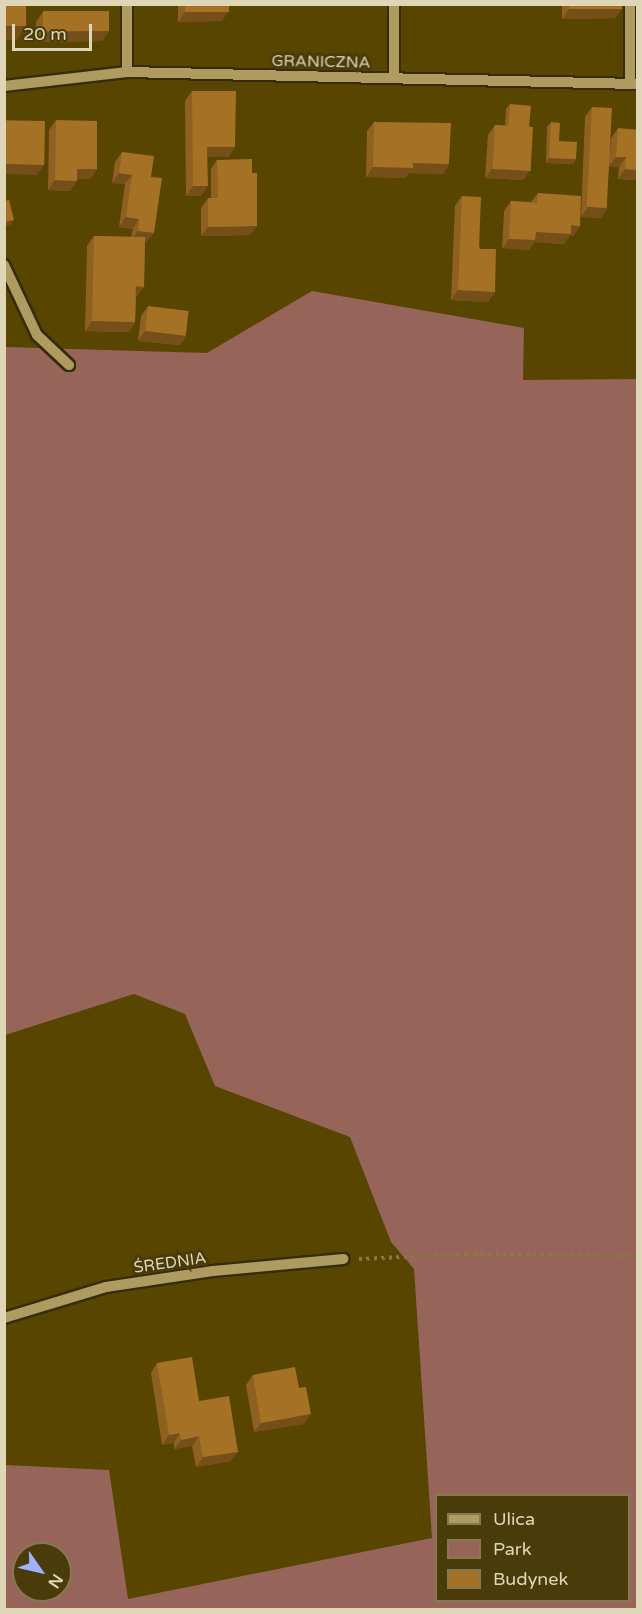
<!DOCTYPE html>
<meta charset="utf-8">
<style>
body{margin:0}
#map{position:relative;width:642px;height:1614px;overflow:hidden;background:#574500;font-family:"Varela Round",sans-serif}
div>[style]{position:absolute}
.green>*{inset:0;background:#97645a}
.path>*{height:4px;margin-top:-2px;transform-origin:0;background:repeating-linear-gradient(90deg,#877942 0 3px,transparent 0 7.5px)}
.roads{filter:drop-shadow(2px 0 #362c0c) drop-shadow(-2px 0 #362c0c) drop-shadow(0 2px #362c0c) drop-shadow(0 -2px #362c0c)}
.minor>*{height:10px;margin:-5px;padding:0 5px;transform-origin:5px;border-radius:5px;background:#af9b5f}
.wall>*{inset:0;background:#8e6120}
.shaded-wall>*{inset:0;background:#744f1a}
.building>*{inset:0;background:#a57125;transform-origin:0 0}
span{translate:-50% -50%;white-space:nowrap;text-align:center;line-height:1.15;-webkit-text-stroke:6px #493b0a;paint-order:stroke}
.street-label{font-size:16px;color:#dfd6b8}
.frame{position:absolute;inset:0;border:6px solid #dfd6b8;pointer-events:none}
.legend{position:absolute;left:435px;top:1494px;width:195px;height:108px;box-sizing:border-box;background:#493b0a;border:2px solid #857950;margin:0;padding:8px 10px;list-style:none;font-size:18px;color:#dfd6b8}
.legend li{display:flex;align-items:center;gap:12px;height:30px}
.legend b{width:30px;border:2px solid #857950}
.north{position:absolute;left:12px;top:1542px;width:60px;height:60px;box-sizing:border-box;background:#493b0a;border:2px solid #857950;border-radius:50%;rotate:124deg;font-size:16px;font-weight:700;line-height:24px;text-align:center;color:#dfd6b8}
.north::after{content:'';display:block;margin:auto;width:21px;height:27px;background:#9fb3fd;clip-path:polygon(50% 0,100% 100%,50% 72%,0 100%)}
.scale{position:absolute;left:12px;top:24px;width:80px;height:27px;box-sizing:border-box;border:3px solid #dfd6b8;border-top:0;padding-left:8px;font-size:18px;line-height:21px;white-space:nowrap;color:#dfd6b8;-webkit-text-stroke:4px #493b0a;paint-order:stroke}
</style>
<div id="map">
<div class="green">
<i style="clip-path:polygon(evenodd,312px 291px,524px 328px,523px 380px,637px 379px,637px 1609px,5px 1609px,5px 1465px,109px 1470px,128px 1599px,432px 1538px,414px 1269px,391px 1242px,350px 1137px,215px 1086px,185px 1014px,134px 994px,5px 1035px,5px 347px,207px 353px,312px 291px,436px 1496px,628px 1496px,628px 1600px,436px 1600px,436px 1496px,312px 291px,24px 1554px,60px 1554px,60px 1590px,24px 1590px,24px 1554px)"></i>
</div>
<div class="path">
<i style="left:359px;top:1259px;width:107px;rotate:-2.7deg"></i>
<i style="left:466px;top:1254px;width:172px;rotate:0.7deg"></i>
</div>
<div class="roads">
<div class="minor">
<i style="left:127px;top:4px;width:68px;rotate:90deg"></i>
<i style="left:394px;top:4px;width:74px;rotate:90deg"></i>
<i style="left:630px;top:4px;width:80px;rotate:90deg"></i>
<i style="left:4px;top:86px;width:124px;rotate:-6.5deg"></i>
<i style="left:127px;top:72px;width:511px;rotate:1.35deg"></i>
<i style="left:4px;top:265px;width:77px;rotate:64.8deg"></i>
<i style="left:37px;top:335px;width:44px;rotate:43.2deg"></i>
<i style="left:4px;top:1318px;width:107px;rotate:-16.9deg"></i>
<i style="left:106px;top:1287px;width:108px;rotate:-8.5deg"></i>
<i style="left:213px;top:1271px;width:131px;rotate:-5.3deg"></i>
</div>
</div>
<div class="wall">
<i style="clip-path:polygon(178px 4px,229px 4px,222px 21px,178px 22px)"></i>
<i style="clip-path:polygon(562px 4px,622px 4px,615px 18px,562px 19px)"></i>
<i style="clip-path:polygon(43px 12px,109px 31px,102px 41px,36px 42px,36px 22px)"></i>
<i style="clip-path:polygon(192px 91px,229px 157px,207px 157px,201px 196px,186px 196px,185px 101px)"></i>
<i style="clip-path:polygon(510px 104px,530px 127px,530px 170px,523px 180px,485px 178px,488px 135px,495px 125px,505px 126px,506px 109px)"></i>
<i style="clip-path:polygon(592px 107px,610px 153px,611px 138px,618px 128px,638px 180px,618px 179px,619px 167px,609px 166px,601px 218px,581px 217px,585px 117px)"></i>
<i style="clip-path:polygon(56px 120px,97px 169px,90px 179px,77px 179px,70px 191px,48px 190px,49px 130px)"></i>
<i style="clip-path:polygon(374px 122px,449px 164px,443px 174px,409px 173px,406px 178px,366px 177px,367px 131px)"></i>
<i style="clip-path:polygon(551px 122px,559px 141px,576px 159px,573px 164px,546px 163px,547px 127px)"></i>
<i style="clip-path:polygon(122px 152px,151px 177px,147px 242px,145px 242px,144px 287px,137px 296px,136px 296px,135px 322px,129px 332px,85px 331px,87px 246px,94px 236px,131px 237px,133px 229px,119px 227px,125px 184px,112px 183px,115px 162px)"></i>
<i style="clip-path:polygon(217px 160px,250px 235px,201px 236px,201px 208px,208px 198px,211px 198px,211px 169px)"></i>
<i style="clip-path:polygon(538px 193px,580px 226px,573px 236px,570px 235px,564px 244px,534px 242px,529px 250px,502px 248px,504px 211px,511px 201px,531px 202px)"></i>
<i style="clip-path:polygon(462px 196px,495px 292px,488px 302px,451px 300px,455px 206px)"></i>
<i style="clip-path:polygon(148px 306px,186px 336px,180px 345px,138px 341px,141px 316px)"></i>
<i style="clip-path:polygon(157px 1363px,199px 1401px,231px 1461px,196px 1467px,192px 1446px,174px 1449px,174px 1443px,162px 1445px,151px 1373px)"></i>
<i style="clip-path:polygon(253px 1375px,304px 1424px,254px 1432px,246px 1385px)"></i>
</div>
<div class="shaded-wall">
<i style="clip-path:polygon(467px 4px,521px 4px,466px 6px)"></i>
<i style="clip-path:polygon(569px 9px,622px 9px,615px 18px,562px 19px)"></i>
<i style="clip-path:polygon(229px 11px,222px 21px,178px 22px,185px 12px)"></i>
<i style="clip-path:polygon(4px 26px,26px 26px,17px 40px,4px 40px)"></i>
<i style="clip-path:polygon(109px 31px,102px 41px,36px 42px,43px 32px)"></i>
<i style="clip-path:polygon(207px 147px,235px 147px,229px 157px,201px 157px)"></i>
<i style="clip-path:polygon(616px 157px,626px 157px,619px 167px,609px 166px)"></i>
<i style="clip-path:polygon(549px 158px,576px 159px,573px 164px,546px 163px)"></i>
<i style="clip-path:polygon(413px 163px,449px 164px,443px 174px,409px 173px,406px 178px,366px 177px,373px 167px)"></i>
<i style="clip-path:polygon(4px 165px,44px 165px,37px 175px,4px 174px)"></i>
<i style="clip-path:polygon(77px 169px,97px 169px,90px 179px,70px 179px)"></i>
<i style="clip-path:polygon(492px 169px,530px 170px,523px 180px,485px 178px)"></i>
<i style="clip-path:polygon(625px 169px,638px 170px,638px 180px,618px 179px)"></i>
<i style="clip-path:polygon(119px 173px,132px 175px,125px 184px,112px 183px)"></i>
<i style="clip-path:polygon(55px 180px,77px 181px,70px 191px,48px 190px)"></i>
<i style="clip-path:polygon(193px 186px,208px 186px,201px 196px,186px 196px)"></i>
<i style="clip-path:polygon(588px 207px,608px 208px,601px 218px,581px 217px)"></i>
<i style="clip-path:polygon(126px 217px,139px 219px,133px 229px,119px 227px)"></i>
<i style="clip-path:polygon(14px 220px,10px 225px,4px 226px,4px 222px)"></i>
<i style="clip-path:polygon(571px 225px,580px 226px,573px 236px,570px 235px,564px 244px,534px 242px,529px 250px,502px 248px,509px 239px,536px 232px)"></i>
<i style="clip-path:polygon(257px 226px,250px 235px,201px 236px,208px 227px)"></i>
<i style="clip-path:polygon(138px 231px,154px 233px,147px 242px,131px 240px)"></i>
<i style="clip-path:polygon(136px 286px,144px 287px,137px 296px,129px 296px)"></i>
<i style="clip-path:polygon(458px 290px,495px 292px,488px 302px,451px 300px)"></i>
<i style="clip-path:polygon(92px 321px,135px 322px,129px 332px,85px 331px)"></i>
<i style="clip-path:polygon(145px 331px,186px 336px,180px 345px,138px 341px)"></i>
<i style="clip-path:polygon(311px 1414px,304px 1424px,254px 1432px,261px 1423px)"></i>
<i style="clip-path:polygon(180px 1433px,174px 1443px,162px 1445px,169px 1435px)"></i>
<i style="clip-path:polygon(199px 1436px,192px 1446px,174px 1449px,181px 1440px)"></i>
<i style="clip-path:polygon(238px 1452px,231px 1461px,196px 1467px,203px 1457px)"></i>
</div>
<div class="building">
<i style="left:4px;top:4px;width:22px;height:22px"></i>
<i style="left:185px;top:4px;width:44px;height:8px"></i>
<i style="left:569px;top:4px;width:53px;height:5px"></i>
<i style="left:109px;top:11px;width:20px;height:66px;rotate:90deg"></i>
<i style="clip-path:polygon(192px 91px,236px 91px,235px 147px,207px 147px,208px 186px,193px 186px)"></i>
<i style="left:510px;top:104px;width:21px;height:22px;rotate:5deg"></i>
<i style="left:592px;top:107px;width:20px;height:100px;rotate:3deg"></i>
<i style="clip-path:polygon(56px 120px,97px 121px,97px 169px,77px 169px,77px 181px,55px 180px)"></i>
<i style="left:45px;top:121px;width:44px;height:40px;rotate:91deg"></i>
<i style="clip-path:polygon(374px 122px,451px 123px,449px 164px,413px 163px,413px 168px,373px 167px)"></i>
<i style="clip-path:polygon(551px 122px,560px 123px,559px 141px,577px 142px,576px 159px,549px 158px)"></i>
<i style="left:495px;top:125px;width:38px;height:44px;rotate:3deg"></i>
<i style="clip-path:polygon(618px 128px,638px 130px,638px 170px,625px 169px,626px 157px,616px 157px)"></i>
<i style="clip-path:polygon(122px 152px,154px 156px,151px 177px,162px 178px,154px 233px,138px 231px,139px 219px,126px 217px,132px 175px,119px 173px)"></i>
<i style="clip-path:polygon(252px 159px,252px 173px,257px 173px,257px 226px,208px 227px,208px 198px,218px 198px,217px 160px)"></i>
<i style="clip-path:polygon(538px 193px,581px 196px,580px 226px,571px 225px,571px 234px,536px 232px,535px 240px,509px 239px,511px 201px,537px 203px)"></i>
<i style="clip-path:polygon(462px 196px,481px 197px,479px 249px,496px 249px,495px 292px,458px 290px)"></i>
<i style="clip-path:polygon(9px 200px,14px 220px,4px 222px,4px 201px)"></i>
<i style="clip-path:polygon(94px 236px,145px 237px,144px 287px,136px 286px,135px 322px,92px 321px)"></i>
<i style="left:148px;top:306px;width:41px;height:25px;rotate:7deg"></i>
<i style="clip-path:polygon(192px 1357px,199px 1401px,229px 1396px,238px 1452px,203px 1457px,199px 1436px,181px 1440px,180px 1433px,169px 1435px,157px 1363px)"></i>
<i style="clip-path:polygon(295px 1367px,299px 1388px,306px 1387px,311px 1414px,261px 1423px,253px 1375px)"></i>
</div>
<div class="street-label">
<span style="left:321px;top:62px;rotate:1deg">GRANICZNA</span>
<span style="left:170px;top:1263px;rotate:-8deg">ŚREDNIA</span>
</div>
<div class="frame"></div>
<ul class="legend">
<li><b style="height:8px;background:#af9b5f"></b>Ulica</li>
<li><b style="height:16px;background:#97645a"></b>Park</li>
<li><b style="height:16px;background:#a57125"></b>Budynek</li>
</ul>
<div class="north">N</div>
<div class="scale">20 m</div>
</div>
